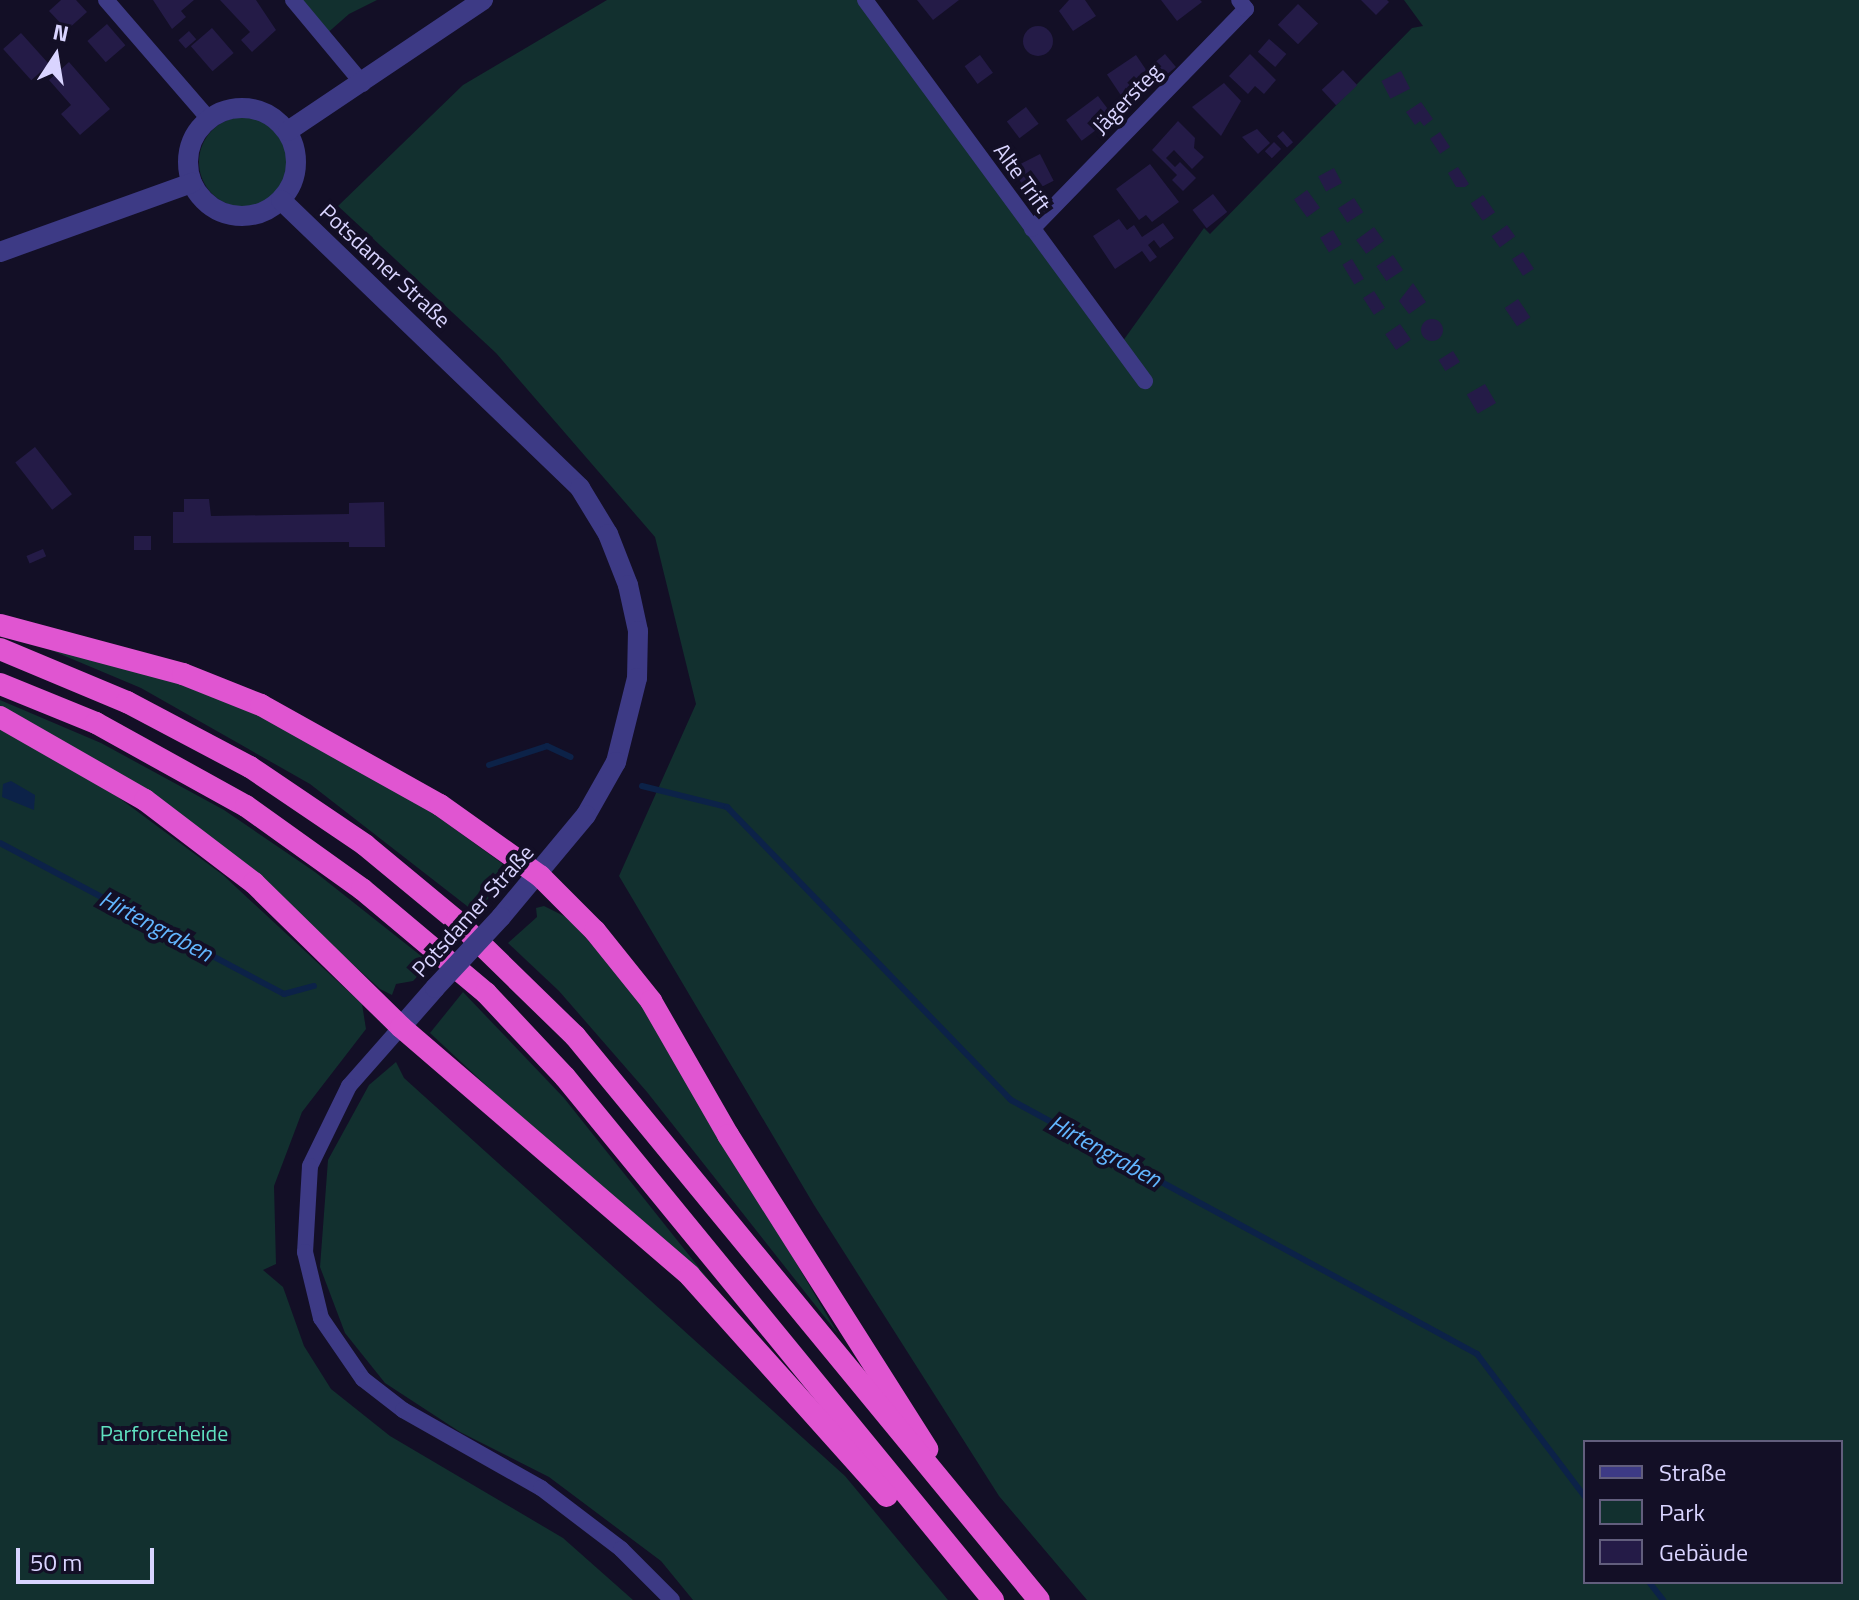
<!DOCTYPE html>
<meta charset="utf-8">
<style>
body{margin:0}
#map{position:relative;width:1859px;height:1600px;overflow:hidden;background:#130f26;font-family:"Titillium Web",sans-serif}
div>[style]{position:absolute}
.green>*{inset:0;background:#12302f}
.round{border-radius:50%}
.water>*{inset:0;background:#0c2248}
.stream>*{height:6px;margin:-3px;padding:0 3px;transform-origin:3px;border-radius:3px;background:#0c2248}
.building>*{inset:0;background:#241b47;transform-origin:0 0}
.minor>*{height:16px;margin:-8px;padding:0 8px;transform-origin:8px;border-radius:8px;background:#3d3a85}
.tertiary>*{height:20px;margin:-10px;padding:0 10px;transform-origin:10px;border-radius:10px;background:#3d3a85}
.tertiary>.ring{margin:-10px;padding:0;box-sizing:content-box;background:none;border:20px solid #3d3a85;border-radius:50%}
.trunk>*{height:22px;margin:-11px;padding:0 11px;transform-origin:11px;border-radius:11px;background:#e055d1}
.tertiary-bridge>*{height:20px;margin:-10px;padding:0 10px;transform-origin:10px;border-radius:10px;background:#3d3a85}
span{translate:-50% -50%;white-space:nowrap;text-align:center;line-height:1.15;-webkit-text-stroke:8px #130f26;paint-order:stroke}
.street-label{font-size:22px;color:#d9d4ff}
.park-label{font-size:22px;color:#5fe0c0}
.water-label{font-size:24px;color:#62b6ff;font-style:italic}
.legend{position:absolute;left:1583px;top:1440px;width:260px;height:144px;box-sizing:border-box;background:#130f26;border:2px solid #625e7d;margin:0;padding:10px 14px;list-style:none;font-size:24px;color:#d9d4ff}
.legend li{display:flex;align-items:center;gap:16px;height:40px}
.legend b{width:40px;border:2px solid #625e7d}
.north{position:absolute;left:16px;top:16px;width:80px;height:80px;-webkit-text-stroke:6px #130f26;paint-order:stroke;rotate:12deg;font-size:22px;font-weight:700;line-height:32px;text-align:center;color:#d9d4ff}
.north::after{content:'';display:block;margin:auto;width:28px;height:36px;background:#d9d4ff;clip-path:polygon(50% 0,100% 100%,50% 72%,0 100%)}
.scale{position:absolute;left:16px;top:1548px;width:138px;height:36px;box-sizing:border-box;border:4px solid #d9d4ff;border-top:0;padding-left:10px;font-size:24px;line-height:28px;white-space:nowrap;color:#d9d4ff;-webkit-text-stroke:6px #130f26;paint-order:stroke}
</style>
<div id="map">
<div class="green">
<i style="clip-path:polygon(293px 0,377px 0,349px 14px,324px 36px)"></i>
<i style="clip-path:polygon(evenodd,607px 0,861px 0,1120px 345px,1204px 228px,1210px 234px,1412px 28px,1423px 26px,1404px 0,1859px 0,1859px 1600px,1087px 1600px,999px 1496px,814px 1205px,619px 876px,696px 704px,655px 537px,496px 353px,338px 206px,463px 85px,607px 0,1585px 1442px,1841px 1442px,1841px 1582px,1585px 1582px,1585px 1442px)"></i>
<i class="round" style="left:199px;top:117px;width:90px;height:90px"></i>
<i style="clip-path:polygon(34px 643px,202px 690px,288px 726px,391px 783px,503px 864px,498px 870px,497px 888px,476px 913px,310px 784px,141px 688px)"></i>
<i style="clip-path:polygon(0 700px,101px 743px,224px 810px,315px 872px,430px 963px,413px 981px,396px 984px,392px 995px,380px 989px,271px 890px,0 709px)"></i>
<i style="clip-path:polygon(0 727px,99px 783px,223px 875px,362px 1004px,366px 1029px,302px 1112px,274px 1186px,276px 1264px,263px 1270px,283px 1287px,304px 1346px,331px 1389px,390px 1436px,563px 1538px,633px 1600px,0 1600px)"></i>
<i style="clip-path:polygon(544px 906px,568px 918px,640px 998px,838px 1334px,647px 1092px,559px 991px,508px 943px,537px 917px,536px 908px)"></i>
<i style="clip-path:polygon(463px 992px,564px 1098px,751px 1333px,430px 1033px)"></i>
<i style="clip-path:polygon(396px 1062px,404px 1078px,845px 1476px,948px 1600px,693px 1600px,661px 1561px,549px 1477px,460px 1432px,385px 1383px,345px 1333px,320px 1267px,328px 1160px,369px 1085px)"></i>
</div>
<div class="water">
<i style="clip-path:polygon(11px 781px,35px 795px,34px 810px,2px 797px,3px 784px)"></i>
</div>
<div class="stream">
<i style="left:489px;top:765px;width:61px;rotate:-18.1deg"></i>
<i style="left:547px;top:746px;width:26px;rotate:25deg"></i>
<i style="left:642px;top:786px;width:88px;rotate:13.9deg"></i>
<i style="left:727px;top:807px;width:408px;rotate:45.9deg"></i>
<i style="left:1011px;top:1100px;width:531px;rotate:28.59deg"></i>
<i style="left:1477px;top:1354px;width:179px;rotate:52.9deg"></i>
<i style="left:0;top:843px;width:322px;rotate:28deg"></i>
<i style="left:284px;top:994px;width:31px;rotate:-15deg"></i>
<i style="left:1649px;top:1582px;width:23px;rotate:52deg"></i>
</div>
<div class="building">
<i style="clip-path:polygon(61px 0,76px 0,87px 12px,67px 30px,49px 11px)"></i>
<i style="clip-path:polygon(153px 0,194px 0,181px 11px,186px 17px,172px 29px)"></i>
<i style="clip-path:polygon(220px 0,256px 0,276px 30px,252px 52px,241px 40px,250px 32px)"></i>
<i style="clip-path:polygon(917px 0,959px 0,933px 20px)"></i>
<i style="clip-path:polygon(1069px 0,1085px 0,1096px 16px,1073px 31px,1059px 11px)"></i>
<i style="clip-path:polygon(1161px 0,1200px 0,1202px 2px,1177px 21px)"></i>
<i style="clip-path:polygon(1361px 0,1387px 0,1389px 2px,1376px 15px)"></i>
<i style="left:1298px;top:4px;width:28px;height:29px;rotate:44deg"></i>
<i style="left:107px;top:24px;width:28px;height:26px;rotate:49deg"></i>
<i class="round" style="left:1023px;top:26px;width:30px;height:30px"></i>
<i style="left:212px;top:28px;width:33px;height:28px;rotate:49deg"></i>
<i style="left:189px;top:31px;width:11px;height:14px;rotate:49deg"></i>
<i style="left:21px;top:33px;width:42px;height:24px;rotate:48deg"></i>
<i style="left:1269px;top:39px;width:23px;height:17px;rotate:41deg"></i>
<i style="left:1165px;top:54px;width:17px;height:16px;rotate:50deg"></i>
<i style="clip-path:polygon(1250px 54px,1276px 80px,1264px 94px,1255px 86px,1248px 94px,1229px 76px)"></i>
<i style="left:980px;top:55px;width:22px;height:19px;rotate:54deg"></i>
<i style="left:1136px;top:55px;width:30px;height:35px;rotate:56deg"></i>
<i style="clip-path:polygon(69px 62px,110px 109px,80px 135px,61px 114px,71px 105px,49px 80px)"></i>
<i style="left:1343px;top:70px;width:21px;height:29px;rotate:47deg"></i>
<i style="left:1401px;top:71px;width:20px;height:22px;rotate:63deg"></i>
<i style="clip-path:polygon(1224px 83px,1241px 101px,1221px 136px,1192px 107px)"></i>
<i style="left:1098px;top:96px;width:26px;height:40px;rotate:53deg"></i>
<i style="clip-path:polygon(1421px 102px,1433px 119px,1424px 126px,1420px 121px,1415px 125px,1406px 112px)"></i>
<i style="left:1026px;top:107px;width:21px;height:24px;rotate:53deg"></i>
<i style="clip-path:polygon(1178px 121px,1195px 138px,1194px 148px,1204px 157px,1192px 169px,1174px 150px,1166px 158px,1175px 167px,1180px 162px,1196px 178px,1183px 191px,1172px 180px,1177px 175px,1152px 150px)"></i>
<i style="clip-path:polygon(1257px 129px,1270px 143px,1258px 154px,1242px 137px)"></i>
<i style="left:1283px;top:131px;width:15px;height:8px;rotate:48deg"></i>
<i style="left:1440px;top:132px;width:18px;height:12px;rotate:56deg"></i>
<i style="left:1274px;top:142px;width:10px;height:13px;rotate:45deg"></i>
<i style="left:1040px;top:154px;width:30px;height:30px;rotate:63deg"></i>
<i style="clip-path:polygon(1150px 164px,1179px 202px,1152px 222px,1146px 215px,1139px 220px,1116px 189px)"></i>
<i style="clip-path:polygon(1458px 167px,1469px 184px,1465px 187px,1456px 187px,1448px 173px)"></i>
<i style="left:1334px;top:168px;width:17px;height:18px;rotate:62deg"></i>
<i style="left:1307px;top:190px;width:22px;height:16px;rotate:54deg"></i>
<i style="left:1213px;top:194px;width:23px;height:26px;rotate:52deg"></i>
<i style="left:1483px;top:195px;width:21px;height:15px;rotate:55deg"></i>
<i style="left:1354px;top:198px;width:17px;height:19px;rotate:57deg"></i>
<i style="clip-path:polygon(1119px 219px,1127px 230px,1134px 225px,1142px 237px,1163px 223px,1174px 238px,1160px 248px,1154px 240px,1148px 245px,1157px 257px,1150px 262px,1142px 251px,1115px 269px,1093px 236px)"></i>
<i style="left:1507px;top:225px;width:14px;height:19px;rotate:54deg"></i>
<i style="left:1374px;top:227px;width:17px;height:22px;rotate:54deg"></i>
<i style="left:1333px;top:230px;width:17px;height:15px;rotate:59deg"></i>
<i style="left:1523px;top:252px;width:20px;height:13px;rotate:57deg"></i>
<i style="left:1393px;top:255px;width:18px;height:20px;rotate:56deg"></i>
<i style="left:1352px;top:259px;width:23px;height:11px;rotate:59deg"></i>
<i style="clip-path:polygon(1413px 283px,1426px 302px,1409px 314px,1399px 301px)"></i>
<i style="left:1374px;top:291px;width:20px;height:13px;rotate:57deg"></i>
<i style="left:1518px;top:299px;width:22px;height:16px;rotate:56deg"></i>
<i class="round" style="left:1421px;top:319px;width:22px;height:22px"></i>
<i style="left:1400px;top:324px;width:19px;height:18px;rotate:55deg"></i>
<i style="left:1453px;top:351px;width:13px;height:17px;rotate:58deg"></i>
<i style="left:1485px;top:384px;width:22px;height:21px;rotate:60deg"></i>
<i style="left:35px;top:447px;width:60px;height:25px;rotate:52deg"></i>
<i style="clip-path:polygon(184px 499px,209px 499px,211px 516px,349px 514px,349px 503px,384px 502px,385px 547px,349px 547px,349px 542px,173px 543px,173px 512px,184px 512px)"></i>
<i style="left:151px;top:536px;width:14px;height:17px;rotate:90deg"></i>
<i style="left:43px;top:549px;width:8px;height:18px;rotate:67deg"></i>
</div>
<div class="minor">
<i style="left:106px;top:0;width:157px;rotate:49.1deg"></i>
<i style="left:293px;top:0;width:109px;rotate:50.2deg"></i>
<i style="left:865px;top:0;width:473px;rotate:53.7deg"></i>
<i style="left:1032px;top:229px;width:307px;rotate:-45.8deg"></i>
<i style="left:1246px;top:9px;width:11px;rotate:-128deg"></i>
<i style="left:401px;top:1027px;width:79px;rotate:131.4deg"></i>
<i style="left:349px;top:1086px;width:89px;rotate:116deg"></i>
<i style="left:310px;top:1166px;width:86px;rotate:93.3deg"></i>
<i style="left:305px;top:1252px;width:68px;rotate:76.4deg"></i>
<i style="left:321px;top:1318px;width:74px;rotate:55.5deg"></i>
<i style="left:363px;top:1379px;width:51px;rotate:37.8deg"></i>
<i style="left:403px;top:1410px;width:159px;rotate:29.5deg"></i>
<i style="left:541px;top:1488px;width:101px;rotate:37.3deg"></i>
<i style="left:621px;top:1549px;width:72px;rotate:45deg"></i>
</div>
<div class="tertiary">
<i class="ring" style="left:188px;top:108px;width:88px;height:88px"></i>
<i style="left:288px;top:131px;width:235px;rotate:-33.9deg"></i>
<i style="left:281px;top:200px;width:415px;rotate:43.9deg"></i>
<i style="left:580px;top:488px;width:54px;rotate:58.7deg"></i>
<i style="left:608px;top:534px;width:55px;rotate:68.6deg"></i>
<i style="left:628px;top:585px;width:47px;rotate:77.7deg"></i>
<i style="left:638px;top:631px;width:47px;rotate:91.2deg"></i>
<i style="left:637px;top:678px;width:87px;rotate:104deg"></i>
<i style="left:616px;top:762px;width:61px;rotate:119.5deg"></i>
<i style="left:586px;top:815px;width:133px;rotate:129.8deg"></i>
<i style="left:0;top:252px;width:204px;rotate:-19.8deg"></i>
<i style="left:401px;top:1027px;width:52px;rotate:-48.9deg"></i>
</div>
<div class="trunk">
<i style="left:0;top:625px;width:189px;rotate:15deg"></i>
<i style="left:183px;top:674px;width:84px;rotate:21.7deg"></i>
<i style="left:261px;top:705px;width:205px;rotate:29.2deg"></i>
<i style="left:440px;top:805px;width:123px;rotate:35.4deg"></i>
<i style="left:540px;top:876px;width:78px;rotate:45deg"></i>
<i style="left:595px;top:931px;width:90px;rotate:51.3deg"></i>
<i style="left:651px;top:1001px;width:155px;rotate:60.1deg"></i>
<i style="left:728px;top:1135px;width:372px;rotate:57.6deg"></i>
<i style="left:0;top:649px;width:138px;rotate:22.7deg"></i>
<i style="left:127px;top:702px;width:139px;rotate:27.9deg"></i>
<i style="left:250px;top:767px;width:139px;rotate:34.1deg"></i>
<i style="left:365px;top:845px;width:119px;rotate:39.6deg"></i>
<i style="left:457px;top:921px;width:165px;rotate:44.3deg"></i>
<i style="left:575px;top:1036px;width:730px;rotate:50.56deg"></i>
<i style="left:0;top:684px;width:104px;rotate:22.1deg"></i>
<i style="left:96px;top:723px;width:171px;rotate:29deg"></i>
<i style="left:246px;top:806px;width:143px;rotate:35.6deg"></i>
<i style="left:362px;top:889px;width:162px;rotate:40deg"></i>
<i style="left:486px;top:993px;width:115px;rotate:46.8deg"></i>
<i style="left:565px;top:1077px;width:676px;rotate:50.7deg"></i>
<i style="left:0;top:717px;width:167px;rotate:29.8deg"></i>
<i style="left:145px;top:800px;width:137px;rotate:37.3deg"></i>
<i style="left:254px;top:883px;width:206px;rotate:44.4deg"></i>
<i style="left:401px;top:1027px;width:381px;rotate:40.7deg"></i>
<i style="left:690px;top:1276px;width:295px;rotate:48.2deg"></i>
</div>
<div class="tertiary-bridge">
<i style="left:435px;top:988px;width:97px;rotate:-47.1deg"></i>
</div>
<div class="street-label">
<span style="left:1127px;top:99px;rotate:-46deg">Jägersteg</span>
<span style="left:1022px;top:178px;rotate:54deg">Alte Trift</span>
<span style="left:385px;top:266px;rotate:43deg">Potsdamer Straße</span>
<span style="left:473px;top:911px;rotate:-48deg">Potsdamer Straße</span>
</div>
<div class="park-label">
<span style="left:164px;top:1434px">Parforceheide</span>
</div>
<div class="water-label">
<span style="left:156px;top:926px;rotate:28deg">Hirtengraben</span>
<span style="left:1105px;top:1151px;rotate:29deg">Hirtengraben</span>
</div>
<ul class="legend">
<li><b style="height:10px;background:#3d3a85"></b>Straße</li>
<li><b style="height:22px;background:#12302f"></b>Park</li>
<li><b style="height:22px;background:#241b47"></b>Gebäude</li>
</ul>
<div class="north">N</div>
<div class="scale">50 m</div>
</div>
